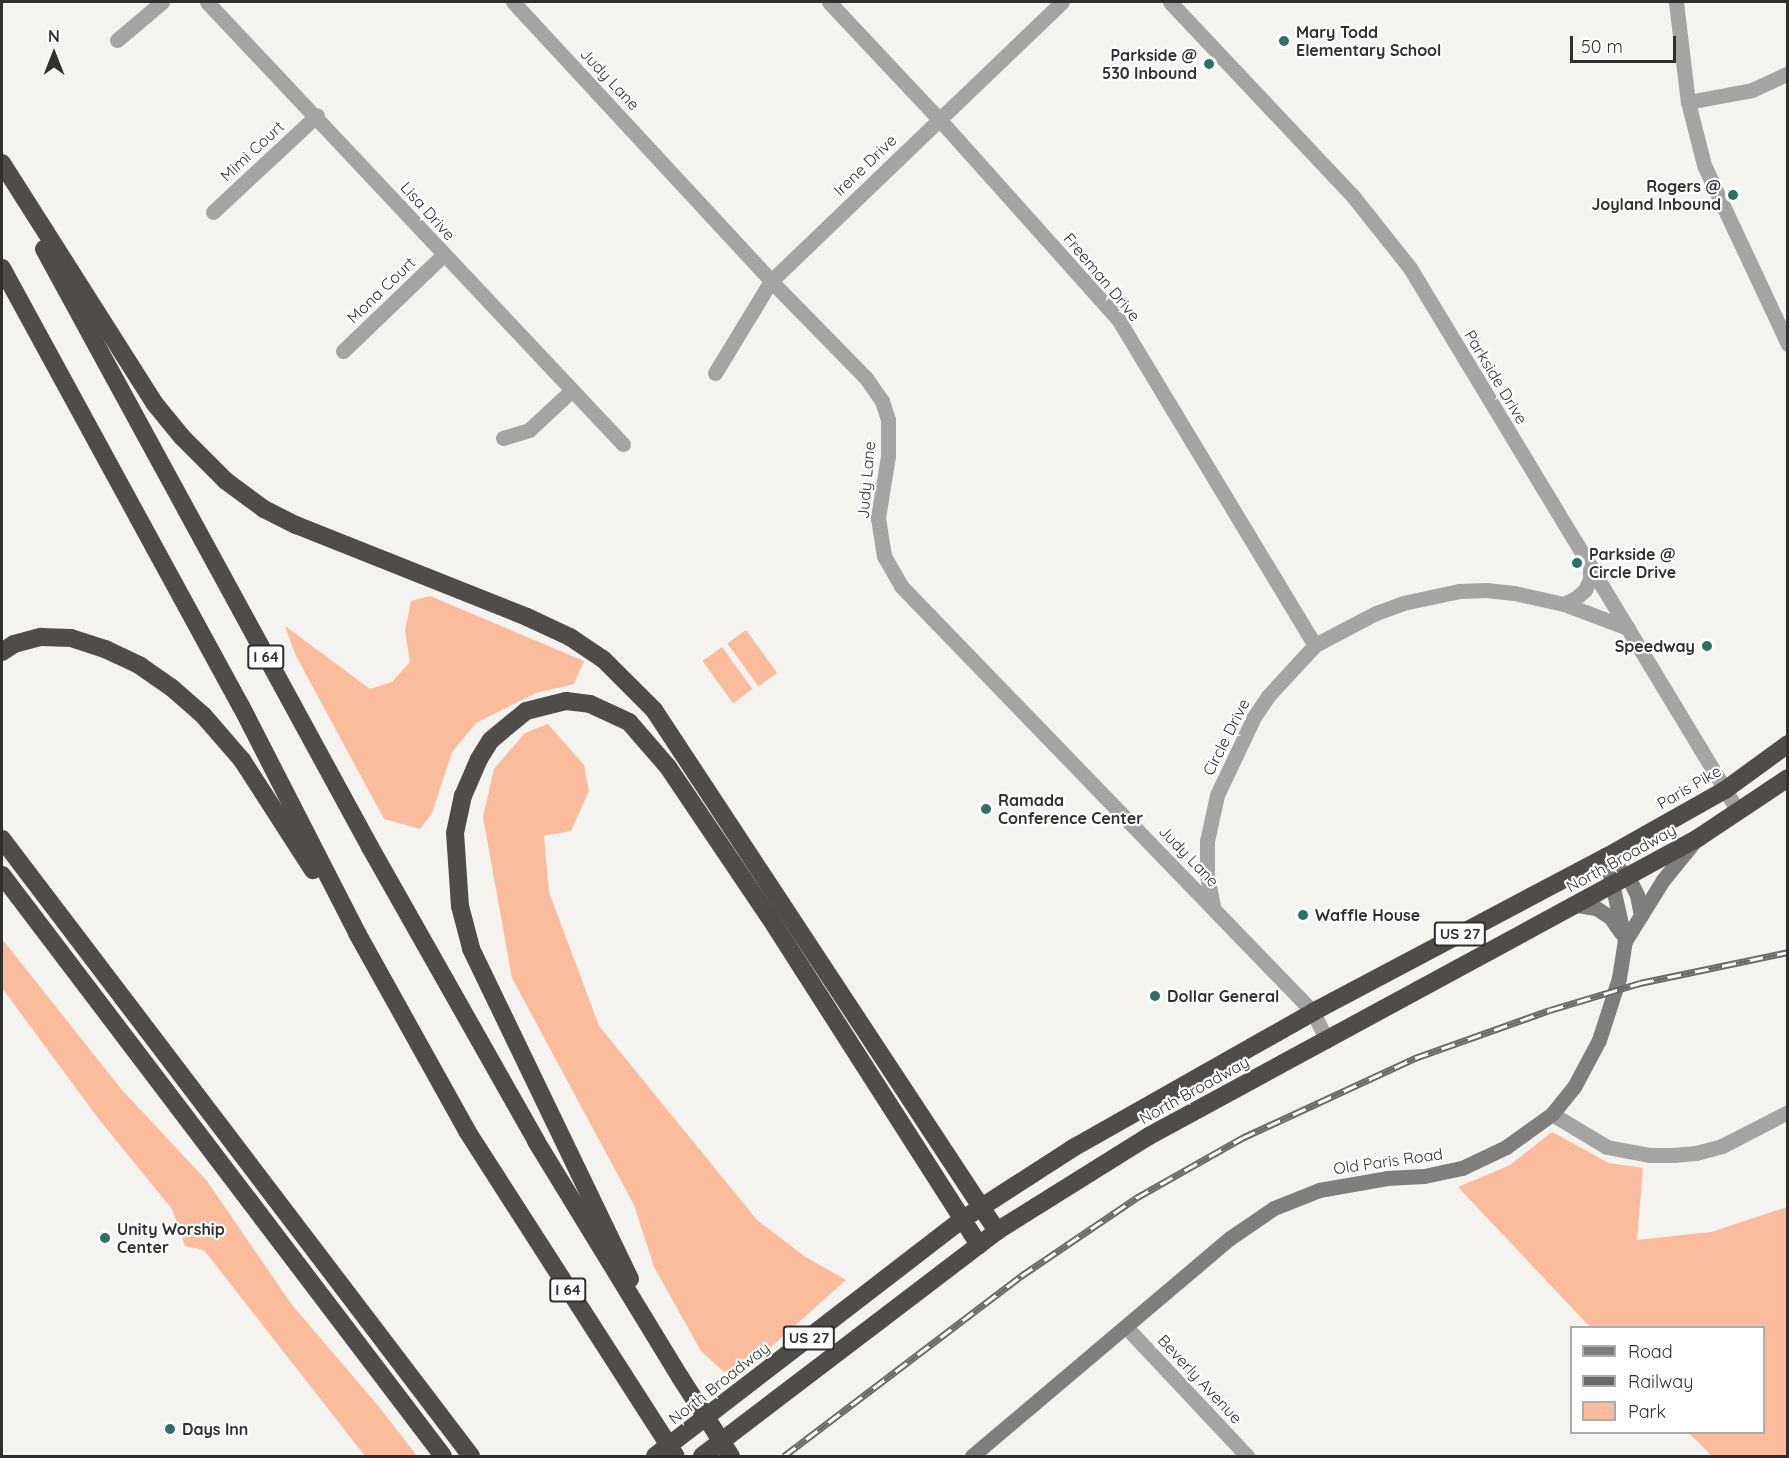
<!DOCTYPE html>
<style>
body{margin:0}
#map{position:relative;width:1789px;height:1458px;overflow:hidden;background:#f5f3f0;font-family:Quicksand,sans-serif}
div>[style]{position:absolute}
.green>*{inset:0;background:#fbbc9d;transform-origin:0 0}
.street>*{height:15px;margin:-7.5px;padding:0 7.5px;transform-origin:7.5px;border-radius:7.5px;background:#a5a4a3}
.secondary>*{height:15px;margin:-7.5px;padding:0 7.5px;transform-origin:7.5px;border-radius:7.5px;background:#807e7c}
.highway>*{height:18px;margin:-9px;padding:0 9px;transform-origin:9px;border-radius:9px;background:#4f4c4a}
.rail>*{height:7px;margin-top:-3.5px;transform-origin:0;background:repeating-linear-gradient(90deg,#fff 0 14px,#6c6a69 0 28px);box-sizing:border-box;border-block:2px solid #6c6a69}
.dots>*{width:16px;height:16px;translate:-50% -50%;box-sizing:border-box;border:3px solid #fff;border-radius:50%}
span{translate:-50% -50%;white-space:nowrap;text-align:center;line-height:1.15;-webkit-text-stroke:4.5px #fff;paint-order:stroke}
.shield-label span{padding:2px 4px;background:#fff;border:2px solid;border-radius:4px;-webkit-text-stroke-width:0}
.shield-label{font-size:15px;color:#302f2e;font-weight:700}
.poi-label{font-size:16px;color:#302f2e;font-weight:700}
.left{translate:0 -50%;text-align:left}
.right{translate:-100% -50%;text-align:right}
.street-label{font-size:16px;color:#302f2e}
.frame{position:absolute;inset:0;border:3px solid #302f2e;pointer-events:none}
.legend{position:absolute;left:1570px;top:1326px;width:195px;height:108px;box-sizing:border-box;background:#fff;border:2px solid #acacab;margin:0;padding:8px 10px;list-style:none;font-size:18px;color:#302f2e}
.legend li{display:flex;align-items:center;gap:12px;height:30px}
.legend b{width:30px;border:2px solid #acacab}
.north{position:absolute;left:24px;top:24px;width:60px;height:60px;-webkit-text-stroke:4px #fff;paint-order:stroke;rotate:0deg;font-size:16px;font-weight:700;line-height:24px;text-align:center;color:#302f2e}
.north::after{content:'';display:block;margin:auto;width:21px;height:27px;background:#302f2e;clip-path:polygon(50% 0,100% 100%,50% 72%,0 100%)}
.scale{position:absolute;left:1570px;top:36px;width:106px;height:27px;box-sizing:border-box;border:3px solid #302f2e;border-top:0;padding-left:8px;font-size:18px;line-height:21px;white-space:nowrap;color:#302f2e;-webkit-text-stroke:4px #fff;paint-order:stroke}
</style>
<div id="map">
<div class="green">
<i style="clip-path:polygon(430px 596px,584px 661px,574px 684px,536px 693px,476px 723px,452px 752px,432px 813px,420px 829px,384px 819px,295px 654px,285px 626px,370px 689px,392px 682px,410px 662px,405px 631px,411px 601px)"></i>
<i style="left:746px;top:630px;width:53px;height:23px;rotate:54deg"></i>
<i style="left:722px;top:647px;width:52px;height:24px;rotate:54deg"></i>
<i style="clip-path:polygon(548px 724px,584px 765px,589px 791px,571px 831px,544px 836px,549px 892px,599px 1026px,757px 1220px,804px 1256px,846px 1280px,752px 1364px,724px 1372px,701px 1351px,654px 1267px,634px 1205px,512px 978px,483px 817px,494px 769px,525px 733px)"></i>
<i style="clip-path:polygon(2px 939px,122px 1090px,207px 1181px,292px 1305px,380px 1408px,417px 1456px,365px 1456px,204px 1250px,185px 1246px,172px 1209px,101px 1122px,2px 988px)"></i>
<i style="clip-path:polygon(1552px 1132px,1609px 1163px,1643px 1168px,1637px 1240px,1711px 1232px,1787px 1207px,1787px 1456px,1712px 1456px,1689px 1433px,1764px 1432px,1764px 1328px,1590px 1327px,1458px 1187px,1510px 1165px)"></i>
</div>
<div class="street">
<i style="left:207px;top:2px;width:607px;rotate:46.74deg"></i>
<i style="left:513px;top:2px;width:380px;rotate:47.2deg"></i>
<i style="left:771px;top:281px;width:136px;rotate:45.6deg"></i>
<i style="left:866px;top:378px;width:28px;rotate:55deg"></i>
<i style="left:882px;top:401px;width:20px;rotate:72deg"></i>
<i style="left:888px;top:420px;width:36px;rotate:90deg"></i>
<i style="left:888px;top:456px;width:63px;rotate:99.2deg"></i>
<i style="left:878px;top:518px;width:38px;rotate:81deg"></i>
<i style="left:884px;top:556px;width:34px;rotate:60deg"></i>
<i style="left:901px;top:586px;width:593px;rotate:45.96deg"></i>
<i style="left:1313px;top:1012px;width:32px;rotate:64deg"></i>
<i style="left:829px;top:2px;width:161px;rotate:46.8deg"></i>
<i style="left:939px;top:119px;width:268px;rotate:48.2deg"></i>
<i style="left:1118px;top:319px;width:381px;rotate:58.9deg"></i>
<i style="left:1170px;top:2px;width:265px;rotate:46.7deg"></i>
<i style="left:1352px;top:195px;width:93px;rotate:51.5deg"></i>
<i style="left:1410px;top:268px;width:634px;rotate:58.87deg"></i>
<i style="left:1676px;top:2px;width:101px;rotate:83.2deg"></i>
<i style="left:1688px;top:102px;width:65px;rotate:75.7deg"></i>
<i style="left:1704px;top:165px;width:198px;rotate:64.9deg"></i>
<i style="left:117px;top:40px;width:59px;rotate:-40.2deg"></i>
<i style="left:1688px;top:102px;width:65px;rotate:-10.6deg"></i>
<i style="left:1752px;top:90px;width:40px;rotate:-25deg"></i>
<i style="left:213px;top:212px;width:142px;rotate:-43deg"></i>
<i style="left:343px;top:351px;width:139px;rotate:-43.8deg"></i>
<i style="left:715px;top:373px;width:108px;rotate:-58.7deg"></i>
<i style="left:771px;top:281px;width:403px;rotate:-43.8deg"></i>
<i style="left:503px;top:438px;width:27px;rotate:-17deg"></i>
<i style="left:529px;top:430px;width:57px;rotate:-42.9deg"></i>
<i style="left:1564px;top:604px;width:13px;rotate:-27deg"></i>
<i style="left:1576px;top:598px;width:12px;rotate:-42deg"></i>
<i style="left:1585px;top:590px;width:12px;rotate:-66deg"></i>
<i style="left:1590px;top:579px;width:14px;rotate:-90deg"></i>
<i style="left:1213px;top:906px;width:32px;rotate:-101deg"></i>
<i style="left:1207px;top:875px;width:34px;rotate:-90deg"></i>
<i style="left:1207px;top:841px;width:47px;rotate:-77.7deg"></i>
<i style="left:1217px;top:795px;width:86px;rotate:-64.6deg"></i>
<i style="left:1254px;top:717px;width:25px;rotate:-56deg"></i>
<i style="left:1268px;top:696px;width:69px;rotate:-47.3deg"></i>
<i style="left:1315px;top:645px;width:69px;rotate:-27.7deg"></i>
<i style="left:1376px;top:613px;width:29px;rotate:-20deg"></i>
<i style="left:1403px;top:603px;width:57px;rotate:-12.1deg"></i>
<i style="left:1459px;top:591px;width:27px;rotate:-2deg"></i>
<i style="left:1486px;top:590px;width:28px;rotate:6deg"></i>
<i style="left:1514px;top:593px;width:51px;rotate:12.4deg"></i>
<i style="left:1564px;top:604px;width:68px;rotate:20.6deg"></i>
<i style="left:1552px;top:1114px;width:64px;rotate:31deg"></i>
<i style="left:1607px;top:1147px;width:44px;rotate:10.5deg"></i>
<i style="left:1650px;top:1155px;width:23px"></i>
<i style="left:1673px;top:1155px;width:23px;rotate:-5deg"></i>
<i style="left:1696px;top:1153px;width:27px;rotate:-15deg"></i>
<i style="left:1722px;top:1146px;width:74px;rotate:-27.3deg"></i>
<i style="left:1126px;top:1327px;width:177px;rotate:46.8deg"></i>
</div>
<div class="secondary">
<i style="left:1606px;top:857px;width:86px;rotate:77.3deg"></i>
<i style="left:1618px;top:868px;width:13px;rotate:42deg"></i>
<i style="left:1628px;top:877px;width:20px;rotate:63deg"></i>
<i style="left:1637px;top:895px;width:21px;rotate:79deg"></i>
<i style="left:1577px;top:905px;width:19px;rotate:9deg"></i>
<i style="left:1596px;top:908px;width:17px;rotate:33deg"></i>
<i style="left:1610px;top:917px;width:19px;rotate:55deg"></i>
<i style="left:972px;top:1456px;width:338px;rotate:-40.2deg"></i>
<i style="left:1230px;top:1238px;width:53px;rotate:-34.3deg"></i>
<i style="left:1274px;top:1208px;width:48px;rotate:-21.8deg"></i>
<i style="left:1319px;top:1190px;width:69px;rotate:-10deg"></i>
<i style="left:1387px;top:1178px;width:37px;rotate:-3deg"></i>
<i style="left:1424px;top:1176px;width:39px;rotate:-12deg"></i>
<i style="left:1462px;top:1168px;width:49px;rotate:-25.5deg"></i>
<i style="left:1506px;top:1147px;width:57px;rotate:-35.7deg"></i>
<i style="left:1552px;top:1114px;width:35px;rotate:-51deg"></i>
<i style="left:1574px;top:1087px;width:53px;rotate:-62deg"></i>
<i style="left:1599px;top:1040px;width:65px;rotate:-72.1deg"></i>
<i style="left:1619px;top:978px;width:37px;rotate:-81deg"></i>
<i style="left:1625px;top:941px;width:72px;rotate:-58.1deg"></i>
<i style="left:1663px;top:880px;width:49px;rotate:-50.8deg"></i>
</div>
<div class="highway">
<i style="left:2px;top:163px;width:285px;rotate:57.6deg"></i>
<i style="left:155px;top:404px;width:43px;rotate:50.7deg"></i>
<i style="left:182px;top:437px;width:62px;rotate:45deg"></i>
<i style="left:226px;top:481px;width:47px;rotate:36.4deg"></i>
<i style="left:264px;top:509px;width:36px;rotate:27deg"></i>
<i style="left:296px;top:525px;width:249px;rotate:21.7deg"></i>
<i style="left:527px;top:617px;width:47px;rotate:24.9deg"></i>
<i style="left:570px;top:637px;width:40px;rotate:34deg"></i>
<i style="left:603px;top:659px;width:72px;rotate:45deg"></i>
<i style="left:654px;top:710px;width:624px;rotate:56.64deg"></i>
<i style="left:44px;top:249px;width:681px;rotate:61.4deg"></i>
<i style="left:370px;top:847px;width:338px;rotate:60.5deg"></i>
<i style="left:536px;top:1141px;width:276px;rotate:58.6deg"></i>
<i style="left:680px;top:1377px;width:94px;rotate:57.2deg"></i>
<i style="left:2px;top:268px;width:499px;rotate:61.4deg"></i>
<i style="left:241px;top:706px;width:255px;rotate:62.9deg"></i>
<i style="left:357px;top:933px;width:227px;rotate:60.9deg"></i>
<i style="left:467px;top:1131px;width:386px;rotate:57.3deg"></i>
<i style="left:2px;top:652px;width:14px;rotate:-34deg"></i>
<i style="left:14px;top:644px;width:28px;rotate:-15deg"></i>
<i style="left:41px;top:637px;width:30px;rotate:2deg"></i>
<i style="left:71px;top:638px;width:36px;rotate:18deg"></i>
<i style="left:105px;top:649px;width:38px;rotate:25deg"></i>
<i style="left:139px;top:665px;width:40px;rotate:34.9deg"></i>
<i style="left:172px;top:688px;width:41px;rotate:41.1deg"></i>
<i style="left:203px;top:715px;width:60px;rotate:49.1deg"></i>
<i style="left:242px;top:760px;width:131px;rotate:57.2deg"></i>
<i style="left:2px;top:839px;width:775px;rotate:52.76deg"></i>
<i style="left:2px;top:875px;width:729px;rotate:52.8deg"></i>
<i style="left:630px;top:1279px;width:367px;rotate:-115.7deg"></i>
<i style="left:471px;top:948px;width:43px;rotate:-104.7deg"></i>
<i style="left:460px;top:906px;width:73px;rotate:-93.9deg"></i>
<i style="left:455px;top:833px;width:38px;rotate:-78deg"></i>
<i style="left:463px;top:796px;width:40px;rotate:-66.6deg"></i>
<i style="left:479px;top:759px;width:22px;rotate:-58deg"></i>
<i style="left:491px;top:740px;width:45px;rotate:-39.6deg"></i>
<i style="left:526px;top:711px;width:41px;rotate:-14deg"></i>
<i style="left:566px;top:701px;width:24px;rotate:7deg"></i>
<i style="left:590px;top:704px;width:43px;rotate:24.8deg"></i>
<i style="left:629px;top:722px;width:60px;rotate:49.1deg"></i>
<i style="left:668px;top:767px;width:179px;rotate:56deg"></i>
<i style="left:768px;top:915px;width:392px;rotate:57.4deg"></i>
<i style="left:655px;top:1456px;width:389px;rotate:-37.6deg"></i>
<i style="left:963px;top:1219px;width:131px;rotate:-32.8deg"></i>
<i style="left:1073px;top:1148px;width:276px;rotate:-29.5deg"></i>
<i style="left:1313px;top:1012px;width:331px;rotate:-27.9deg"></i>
<i style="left:1606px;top:857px;width:137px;rotate:-29.4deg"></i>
<i style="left:1725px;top:790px;width:78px;rotate:-36.1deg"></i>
<i style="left:702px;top:1456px;width:371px;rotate:-37.3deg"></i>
<i style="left:997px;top:1231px;width:179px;rotate:-32deg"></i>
<i style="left:1149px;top:1136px;width:625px;rotate:-28.49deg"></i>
<i style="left:1698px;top:838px;width:108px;rotate:-33.7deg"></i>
</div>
<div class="rail">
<i style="left:784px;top:1456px;width:298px;rotate:-37.2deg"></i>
<i style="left:1021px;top:1276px;width:139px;rotate:-34.1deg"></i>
<i style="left:1136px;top:1198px;width:122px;rotate:-29.5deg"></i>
<i style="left:1242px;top:1138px;width:191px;rotate:-24.8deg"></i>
<i style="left:1415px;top:1058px;width:143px;rotate:-19.6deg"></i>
<i style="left:1550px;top:1010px;width:94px;rotate:-16.7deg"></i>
<i style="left:1640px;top:983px;width:151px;rotate:-11.8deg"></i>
</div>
<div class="dots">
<i style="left:1284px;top:41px;background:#2c7165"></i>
<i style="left:1209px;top:64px;background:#2c7165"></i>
<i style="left:1733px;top:195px;background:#2c7165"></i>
<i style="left:1577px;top:563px;background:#2c7165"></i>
<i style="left:1707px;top:646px;background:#2c7165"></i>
<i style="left:986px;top:809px;background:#2c7165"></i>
<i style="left:1303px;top:915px;background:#2c7165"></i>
<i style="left:1155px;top:996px;background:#2c7165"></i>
<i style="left:105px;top:1238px;background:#2c7165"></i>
<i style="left:170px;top:1429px;background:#2c7165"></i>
</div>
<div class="shield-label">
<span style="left:266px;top:657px">I 64</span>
<span style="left:1460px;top:934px">US 27</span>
<span style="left:568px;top:1290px">I 64</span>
<span style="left:809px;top:1338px">US 27</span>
</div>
<div class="poi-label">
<span class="left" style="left:1296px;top:41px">Mary Todd<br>Elementary School</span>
<span class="right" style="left:1197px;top:64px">Parkside @<br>530 Inbound</span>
<span class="right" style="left:1721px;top:195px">Rogers @<br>Joyland Inbound</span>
<span class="left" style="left:1589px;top:563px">Parkside @<br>Circle Drive</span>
<span class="right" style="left:1695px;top:646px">Speedway</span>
<span class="left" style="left:998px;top:809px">Ramada<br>Conference Center</span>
<span class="left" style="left:1315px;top:915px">Waffle House</span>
<span class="left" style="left:1167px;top:996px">Dollar General</span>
<span class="left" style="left:117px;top:1238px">Unity Worship<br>Center</span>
<span class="left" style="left:182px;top:1429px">Days Inn</span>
</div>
<div class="street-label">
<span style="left:610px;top:79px;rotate:47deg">Judy Lane</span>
<span style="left:252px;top:151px;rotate:-43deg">Mimi Court</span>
<span style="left:865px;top:165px;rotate:-44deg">Irene Drive</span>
<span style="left:428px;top:211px;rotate:48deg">Lisa Drive</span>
<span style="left:1102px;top:277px;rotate:50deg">Freeman Drive</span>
<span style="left:381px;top:290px;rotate:-44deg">Mona Court</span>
<span style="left:1496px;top:377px;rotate:59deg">Parkside Drive</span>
<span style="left:866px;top:480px;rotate:-85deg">Judy Lane</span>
<span style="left:1226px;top:737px;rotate:-63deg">Circle Drive</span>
<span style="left:1689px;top:787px;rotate:-30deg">Paris Pike</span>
<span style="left:1189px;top:856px;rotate:46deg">Judy Lane</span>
<span style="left:1621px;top:858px;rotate:-29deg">North Broadway</span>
<span style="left:1194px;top:1090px;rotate:-29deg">North Broadway</span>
<span style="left:1388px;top:1161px;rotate:-8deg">Old Paris Road</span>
<span style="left:1200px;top:1379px;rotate:47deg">Beverly Avenue</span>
<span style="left:719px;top:1383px;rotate:-38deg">North Broadway</span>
</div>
<div class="frame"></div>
<ul class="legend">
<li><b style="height:8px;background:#807e7c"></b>Road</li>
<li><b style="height:8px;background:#6c6a69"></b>Railway</li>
<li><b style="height:16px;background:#fbbc9d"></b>Park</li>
</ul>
<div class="north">N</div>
<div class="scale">50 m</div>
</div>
